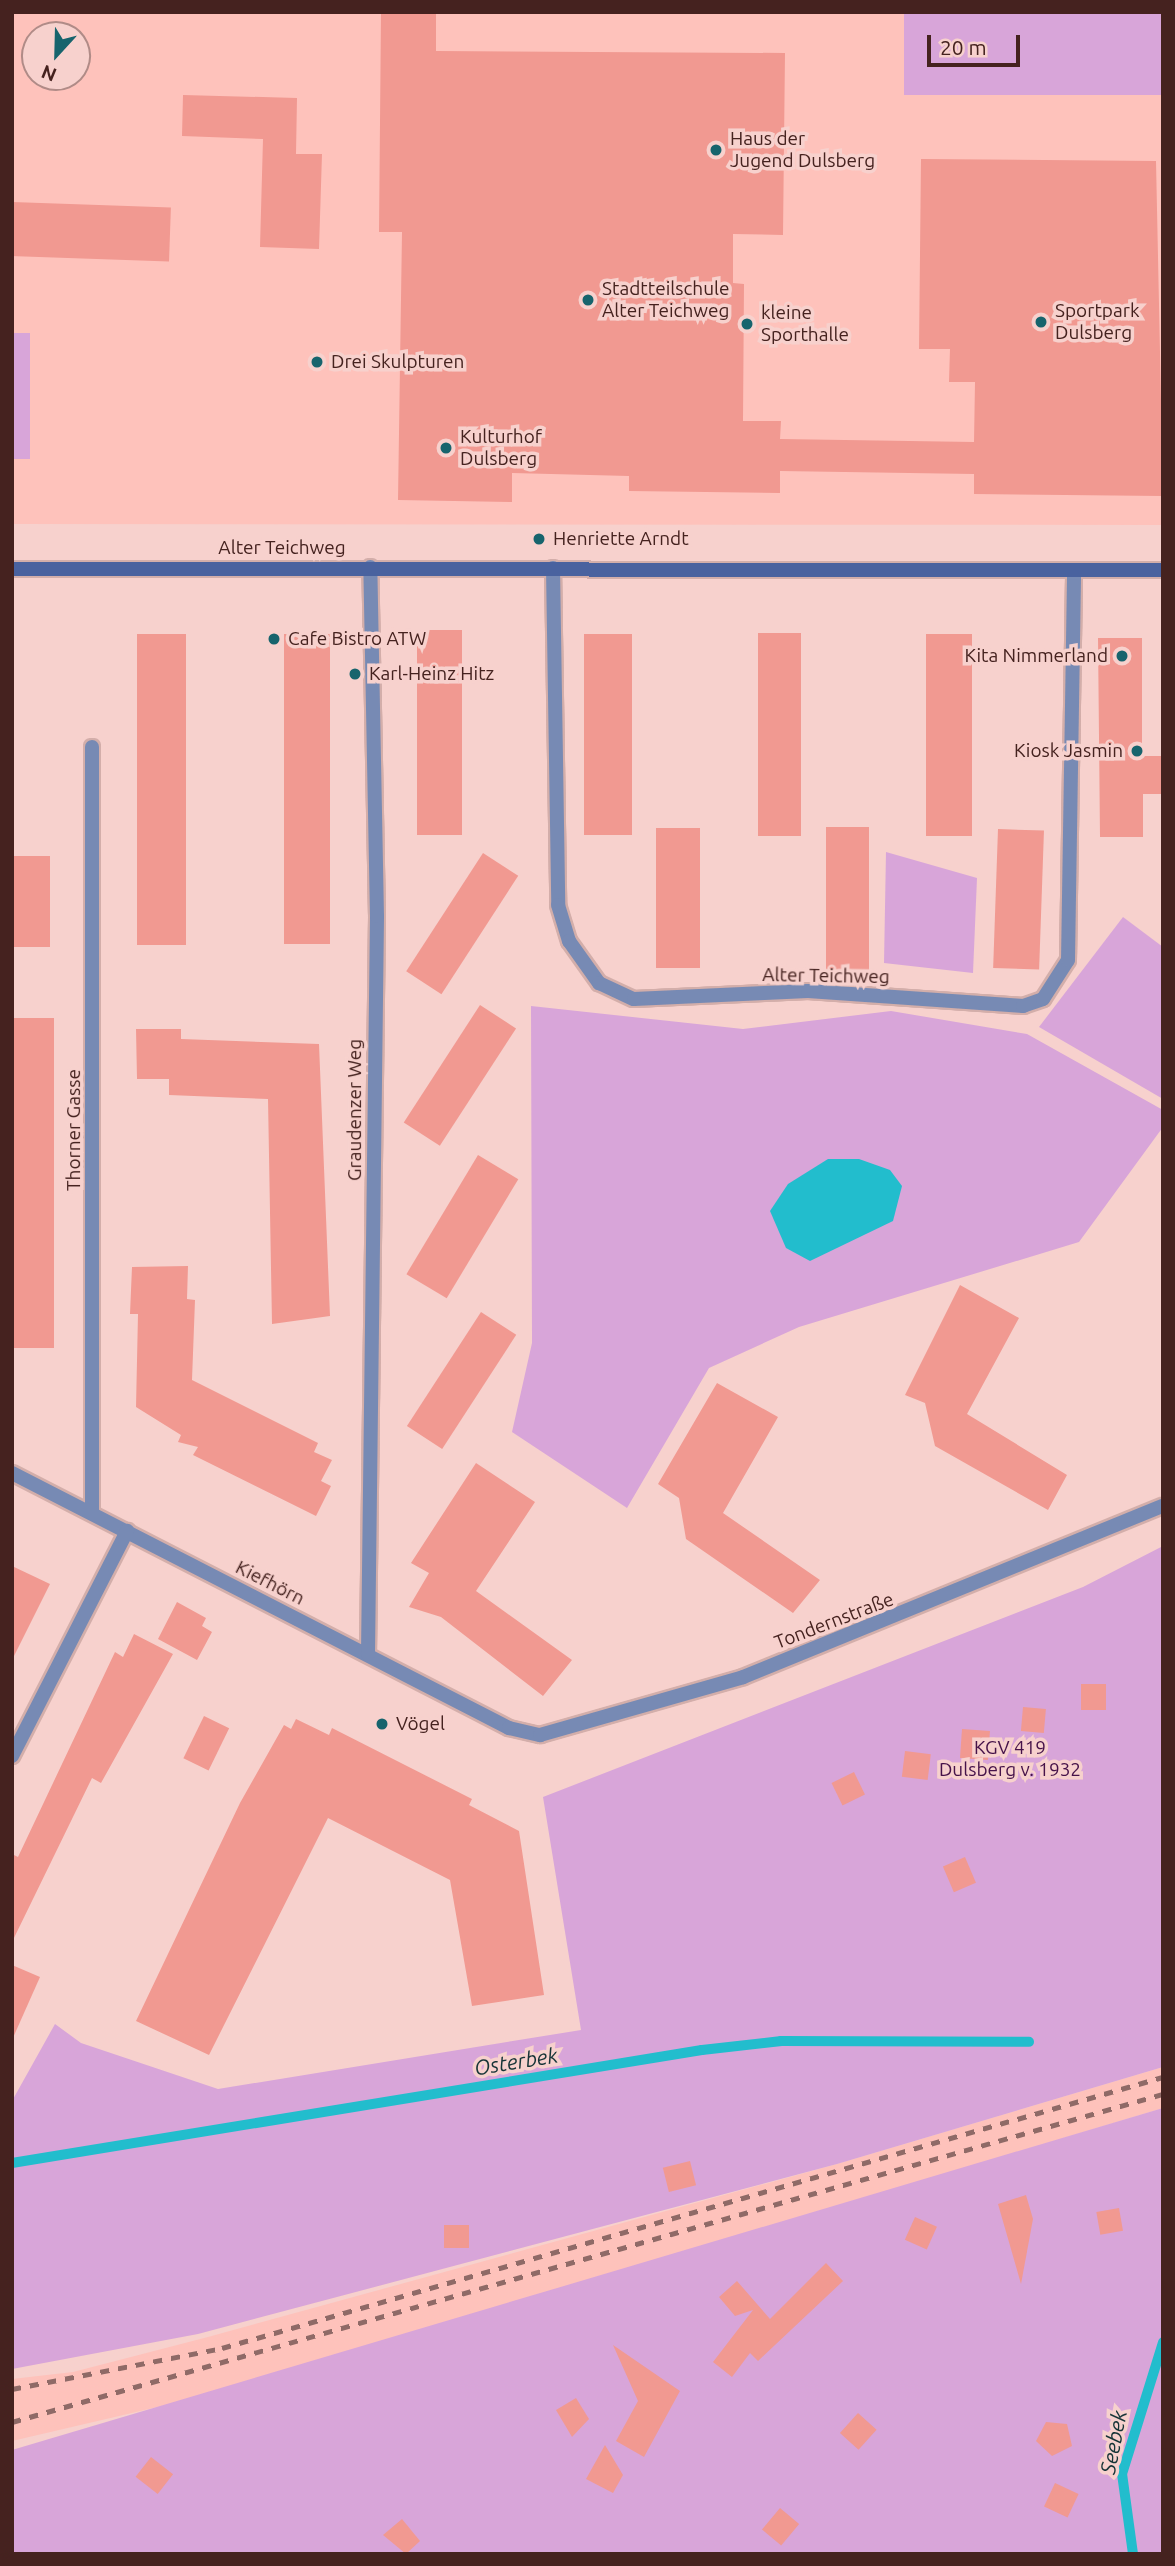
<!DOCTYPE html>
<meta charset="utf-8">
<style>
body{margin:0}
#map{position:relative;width:1175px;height:2566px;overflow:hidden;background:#f7d1cd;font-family:Ubuntu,sans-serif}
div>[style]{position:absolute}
.built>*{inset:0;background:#fec2bb}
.green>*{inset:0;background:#d8a5d9;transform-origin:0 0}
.water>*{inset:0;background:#22bdcd}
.stream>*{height:10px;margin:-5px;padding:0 5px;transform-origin:5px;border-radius:5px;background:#22bdcd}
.building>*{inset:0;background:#f19991;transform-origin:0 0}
.roads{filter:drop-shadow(2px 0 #d3aeaa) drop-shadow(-2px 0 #d3aeaa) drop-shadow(0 2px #d3aeaa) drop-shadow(0 -2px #d3aeaa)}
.street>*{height:14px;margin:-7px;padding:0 7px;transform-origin:7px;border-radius:7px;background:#778ab4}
.secondary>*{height:14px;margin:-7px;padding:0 7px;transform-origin:7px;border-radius:7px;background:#49629f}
.rail>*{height:5px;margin-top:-2.5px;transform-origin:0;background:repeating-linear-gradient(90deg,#8f6a67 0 9px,transparent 0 18px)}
.dots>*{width:19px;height:19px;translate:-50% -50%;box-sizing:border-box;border:4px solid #f7d1cd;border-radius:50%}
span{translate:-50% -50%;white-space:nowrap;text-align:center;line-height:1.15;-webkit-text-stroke:7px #f7d1cd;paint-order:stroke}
.poi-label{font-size:19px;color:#45221f}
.left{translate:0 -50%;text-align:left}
.right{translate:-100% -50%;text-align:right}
.street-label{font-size:19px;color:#45221f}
.park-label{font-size:19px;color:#461249}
.water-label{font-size:21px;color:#163437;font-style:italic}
.frame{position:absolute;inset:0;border:14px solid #45221f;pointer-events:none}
.north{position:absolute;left:21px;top:21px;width:70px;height:70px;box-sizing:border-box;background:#f7d1cd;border:2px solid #b08b87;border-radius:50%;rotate:202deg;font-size:19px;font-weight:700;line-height:28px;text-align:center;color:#45221f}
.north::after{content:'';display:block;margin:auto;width:24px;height:32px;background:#17646d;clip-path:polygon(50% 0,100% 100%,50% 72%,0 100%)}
.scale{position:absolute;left:927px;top:35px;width:93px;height:32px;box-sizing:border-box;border:4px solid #45221f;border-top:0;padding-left:9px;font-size:21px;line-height:24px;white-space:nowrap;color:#45221f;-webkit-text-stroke:5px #f7d1cd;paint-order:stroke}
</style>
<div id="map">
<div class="built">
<i style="clip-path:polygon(evenodd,12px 12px,1163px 12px,1163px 525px,12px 524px,12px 12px,35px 35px,77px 35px,77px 77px,35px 77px,35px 35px)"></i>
<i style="clip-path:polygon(1163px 2067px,1163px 2108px,243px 2387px,12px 2441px,12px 2379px,73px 2372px,208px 2337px,837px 2164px)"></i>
</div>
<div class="green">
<i style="left:904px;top:12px;width:259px;height:83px"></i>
<i style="left:12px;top:333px;width:18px;height:126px"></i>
<i style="clip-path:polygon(886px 852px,977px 878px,973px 973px,884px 963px)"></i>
<i style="clip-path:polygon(1123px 917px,1163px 947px,1163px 1099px,1039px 1027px)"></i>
<i style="clip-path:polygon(531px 1006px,743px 1029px,891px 1011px,1027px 1034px,1163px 1110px,1163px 1127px,1079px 1242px,799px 1327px,709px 1368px,627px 1508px,512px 1432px,532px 1343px)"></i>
<i style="clip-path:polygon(1163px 1546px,1163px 2067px,837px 2164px,198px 2334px,12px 2369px,12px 2101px,55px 2024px,81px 2043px,218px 2089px,581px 2030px,543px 1797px,1083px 1587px)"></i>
<i style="clip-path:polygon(1163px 2108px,1163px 2554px,12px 2554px,12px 2450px)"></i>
</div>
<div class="water">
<i style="clip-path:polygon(828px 1159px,859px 1159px,890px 1170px,902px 1186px,893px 1221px,810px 1261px,786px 1248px,770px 1211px,788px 1184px)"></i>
</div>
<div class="stream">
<i style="left:12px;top:2163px;width:699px;rotate:-9.3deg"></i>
<i style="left:702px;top:2050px;width:80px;rotate:-6.5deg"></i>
<i style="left:781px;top:2041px;width:248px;rotate:0.2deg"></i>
<i style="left:1133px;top:2554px;width:81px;rotate:-97.8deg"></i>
<i style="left:1122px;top:2474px;width:138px;rotate:-72.7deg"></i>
</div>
<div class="building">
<i style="clip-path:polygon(381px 12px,436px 12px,436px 51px,785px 53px,783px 235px,733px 234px,733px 283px,744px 284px,743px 421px,781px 421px,780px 439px,974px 442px,975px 382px,949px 382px,950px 349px,919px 349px,921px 159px,1156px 161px,1163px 496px,974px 494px,974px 474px,780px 471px,780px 493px,629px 491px,629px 476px,512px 473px,512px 502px,398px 500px,402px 232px,379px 232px)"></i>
<i style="clip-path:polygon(183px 95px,297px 98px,296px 154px,322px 154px,319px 249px,260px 247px,263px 139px,182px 136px)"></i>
<i style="left:12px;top:202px;width:159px;height:54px;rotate:2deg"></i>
<i style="left:462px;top:630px;width:205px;height:45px;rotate:90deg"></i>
<i style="left:758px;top:633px;width:43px;height:203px"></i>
<i style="left:137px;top:634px;width:49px;height:311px"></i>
<i style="left:284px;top:634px;width:46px;height:310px"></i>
<i style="left:584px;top:634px;width:48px;height:201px"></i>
<i style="left:926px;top:634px;width:46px;height:202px"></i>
<i style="clip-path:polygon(1098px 638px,1142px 638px,1142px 756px,1163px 756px,1163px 794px,1143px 794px,1143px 837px,1100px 837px)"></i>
<i style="left:826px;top:827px;width:43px;height:143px"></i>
<i style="left:656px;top:828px;width:44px;height:140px"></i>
<i style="left:998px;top:829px;width:46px;height:139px;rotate:2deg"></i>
<i style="left:483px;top:853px;width:42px;height:141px;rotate:33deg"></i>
<i style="left:12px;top:856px;width:38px;height:91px"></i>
<i style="left:480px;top:1005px;width:43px;height:140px;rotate:33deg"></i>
<i style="left:12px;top:1018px;width:42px;height:330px"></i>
<i style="clip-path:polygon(136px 1029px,181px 1029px,181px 1039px,319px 1044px,330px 1316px,272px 1324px,268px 1099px,169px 1095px,169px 1079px,137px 1079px)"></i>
<i style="left:478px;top:1155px;width:47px;height:139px;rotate:31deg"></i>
<i style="clip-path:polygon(188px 1266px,187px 1299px,195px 1300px,192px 1380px,318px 1443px,314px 1452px,332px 1460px,321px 1481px,331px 1486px,316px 1516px,193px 1455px,198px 1447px,178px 1442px,181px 1435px,136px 1407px,138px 1314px,130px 1314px,132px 1267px)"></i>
<i style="clip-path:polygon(960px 1285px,1019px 1318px,967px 1414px,1067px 1475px,1048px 1510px,935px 1446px,925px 1403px,905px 1395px)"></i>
<i style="left:481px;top:1312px;width:42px;height:136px;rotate:33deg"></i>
<i style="clip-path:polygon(717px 1383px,778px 1417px,723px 1513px,820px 1580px,793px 1613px,686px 1539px,679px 1498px,658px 1484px)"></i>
<i style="clip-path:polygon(476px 1463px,535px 1502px,476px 1591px,572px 1660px,543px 1696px,441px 1617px,409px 1607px,429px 1573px,411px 1563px)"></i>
<i style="clip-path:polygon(12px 1566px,50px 1584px,12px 1660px)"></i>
<i style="clip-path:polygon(177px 1602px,206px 1618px,202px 1626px,212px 1632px,197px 1660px,158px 1639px)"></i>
<i style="clip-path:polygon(134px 1634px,173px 1654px,101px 1783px,92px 1778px,12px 1942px,12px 1854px,18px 1857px,115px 1652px,123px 1657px)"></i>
<i style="left:1081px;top:1684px;width:25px;height:26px"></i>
<i style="left:1023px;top:1707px;width:23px;height:24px;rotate:5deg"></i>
<i style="left:204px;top:1716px;width:28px;height:47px;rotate:26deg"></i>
<i style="clip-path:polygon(296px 1719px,329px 1735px,332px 1728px,472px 1799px,469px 1805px,519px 1831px,544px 1995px,472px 2006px,450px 1880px,328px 1818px,209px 2055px,136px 2021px,240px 1803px,284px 1725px,291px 1729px)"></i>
<i style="left:962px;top:1729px;width:28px;height:29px;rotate:4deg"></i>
<i style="left:905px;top:1751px;width:26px;height:26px;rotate:7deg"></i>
<i style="left:854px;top:1772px;width:25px;height:25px;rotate:64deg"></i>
<i style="left:965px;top:1857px;width:28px;height:24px;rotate:67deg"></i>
<i style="clip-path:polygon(12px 1965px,40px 1977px,12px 2040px)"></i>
<i style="left:690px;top:2161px;width:25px;height:28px;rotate:76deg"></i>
<i style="clip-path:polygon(1026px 2195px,1033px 2219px,1021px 2284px,998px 2204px)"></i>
<i style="left:1119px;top:2208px;width:23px;height:23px;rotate:80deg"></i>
<i style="left:915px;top:2217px;width:24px;height:25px;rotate:24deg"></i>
<i style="left:444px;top:2225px;width:25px;height:23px"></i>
<i style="clip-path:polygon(826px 2263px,843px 2281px,758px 2361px,750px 2353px,732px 2377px,713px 2362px,753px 2310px,735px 2316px,719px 2297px,737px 2281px,770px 2319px)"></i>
<i style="clip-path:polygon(613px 2345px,680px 2391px,644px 2457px,616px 2441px,638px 2401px)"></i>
<i style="clip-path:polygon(576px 2398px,589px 2419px,572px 2437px,556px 2410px)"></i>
<i style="left:858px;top:2413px;width:25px;height:27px;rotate:42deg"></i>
<i style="clip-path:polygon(1046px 2422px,1067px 2424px,1072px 2446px,1052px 2456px,1036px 2441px)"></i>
<i style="clip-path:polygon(605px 2445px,623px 2475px,613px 2493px,586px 2479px)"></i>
<i style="left:151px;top:2457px;width:28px;height:25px;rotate:38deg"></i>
<i style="left:1055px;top:2483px;width:26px;height:26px;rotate:25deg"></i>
<i style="left:780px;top:2508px;width:25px;height:28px;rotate:40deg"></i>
<i style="clip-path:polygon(402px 2519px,420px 2541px,406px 2554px,383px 2535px)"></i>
</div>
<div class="roads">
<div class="street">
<i style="left:553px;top:568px;width:337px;rotate:89.1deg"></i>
<i style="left:558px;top:905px;width:38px;rotate:73deg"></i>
<i style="left:569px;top:941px;width:52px;rotate:54.5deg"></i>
<i style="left:599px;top:983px;width:38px;rotate:25deg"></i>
<i style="left:634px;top:999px;width:174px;rotate:-2.6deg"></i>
<i style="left:808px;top:991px;width:216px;rotate:4deg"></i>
<i style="left:1023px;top:1006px;width:21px;rotate:-19deg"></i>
<i style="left:1043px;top:999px;width:46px;rotate:-57.3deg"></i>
<i style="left:1068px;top:960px;width:390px;rotate:-89.1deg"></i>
<i style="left:12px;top:1473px;width:559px;rotate:27.16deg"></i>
<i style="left:509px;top:1728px;width:32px;rotate:13deg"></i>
<i style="left:540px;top:1735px;width:211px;rotate:-15.9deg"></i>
<i style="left:743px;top:1677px;width:453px;rotate:-22.2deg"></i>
<i style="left:92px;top:1513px;width:766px;rotate:-90deg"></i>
<i style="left:368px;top:1654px;width:738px;rotate:-89.3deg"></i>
<i style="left:377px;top:916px;width:349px;rotate:-91.1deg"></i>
<i style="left:12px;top:1756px;width:253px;rotate:-62.9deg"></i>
</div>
<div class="secondary">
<i style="left:12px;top:569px;width:1151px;rotate:0.05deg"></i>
</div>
</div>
<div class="rail">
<i style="left:12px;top:2389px;width:214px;rotate:-11deg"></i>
<i style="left:222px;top:2348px;width:979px;rotate:-16.07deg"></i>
<i style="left:12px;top:2422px;width:1197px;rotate:-15.91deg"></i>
</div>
<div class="dots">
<i style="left:716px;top:150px;background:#17646d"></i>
<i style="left:588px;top:300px;background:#17646d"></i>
<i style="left:1041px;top:322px;background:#17646d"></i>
<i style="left:747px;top:324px;background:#17646d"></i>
<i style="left:317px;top:362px;background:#17646d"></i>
<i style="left:446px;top:448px;background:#17646d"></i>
<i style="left:539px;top:539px;background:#17646d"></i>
<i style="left:274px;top:639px;background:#17646d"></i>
<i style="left:1122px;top:656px;background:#17646d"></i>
<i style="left:355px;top:674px;background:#17646d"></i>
<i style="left:1137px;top:751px;background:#17646d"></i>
<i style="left:382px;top:1724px;background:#17646d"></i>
</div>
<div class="poi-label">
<span class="left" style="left:730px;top:150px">Haus der<br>Jugend Dulsberg</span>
<span class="left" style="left:602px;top:300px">Stadtteilschule<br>Alter Teichweg</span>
<span class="left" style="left:1055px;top:322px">Sportpark<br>Dulsberg</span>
<span class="left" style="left:761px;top:324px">kleine<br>Sporthalle</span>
<span class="left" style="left:331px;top:362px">Drei Skulpturen</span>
<span class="left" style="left:460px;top:448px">Kulturhof<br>Dulsberg</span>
<span class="left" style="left:553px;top:539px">Henriette Arndt</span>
<span class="left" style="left:288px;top:639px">Cafe Bistro ATW</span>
<span class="right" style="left:1108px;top:656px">Kita Nimmerland</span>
<span class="left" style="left:369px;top:674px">Karl-Heinz Hitz</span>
<span class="right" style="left:1123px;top:751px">Kiosk Jasmin</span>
<span class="left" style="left:396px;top:1724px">Vögel</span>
</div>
<div class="street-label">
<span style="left:282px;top:548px">Alter Teichweg</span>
<span style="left:826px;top:976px;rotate:1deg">Alter Teichweg</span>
<span style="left:355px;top:1110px;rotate:-90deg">Graudenzer Weg</span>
<span style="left:74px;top:1130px;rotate:-90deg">Thorner Gasse</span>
<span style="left:270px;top:1583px;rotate:27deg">Kiefhörn</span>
<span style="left:834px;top:1621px;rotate:-21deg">Tondernstraße</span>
</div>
<div class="park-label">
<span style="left:1010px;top:1759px">KGV 419<br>Dulsberg v. 1932</span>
</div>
<div class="water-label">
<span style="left:516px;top:2061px;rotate:-9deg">Osterbek</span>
<span style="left:1113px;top:2442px;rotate:-79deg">Seebek</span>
</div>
<div class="frame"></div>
<div class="north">N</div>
<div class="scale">20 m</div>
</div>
